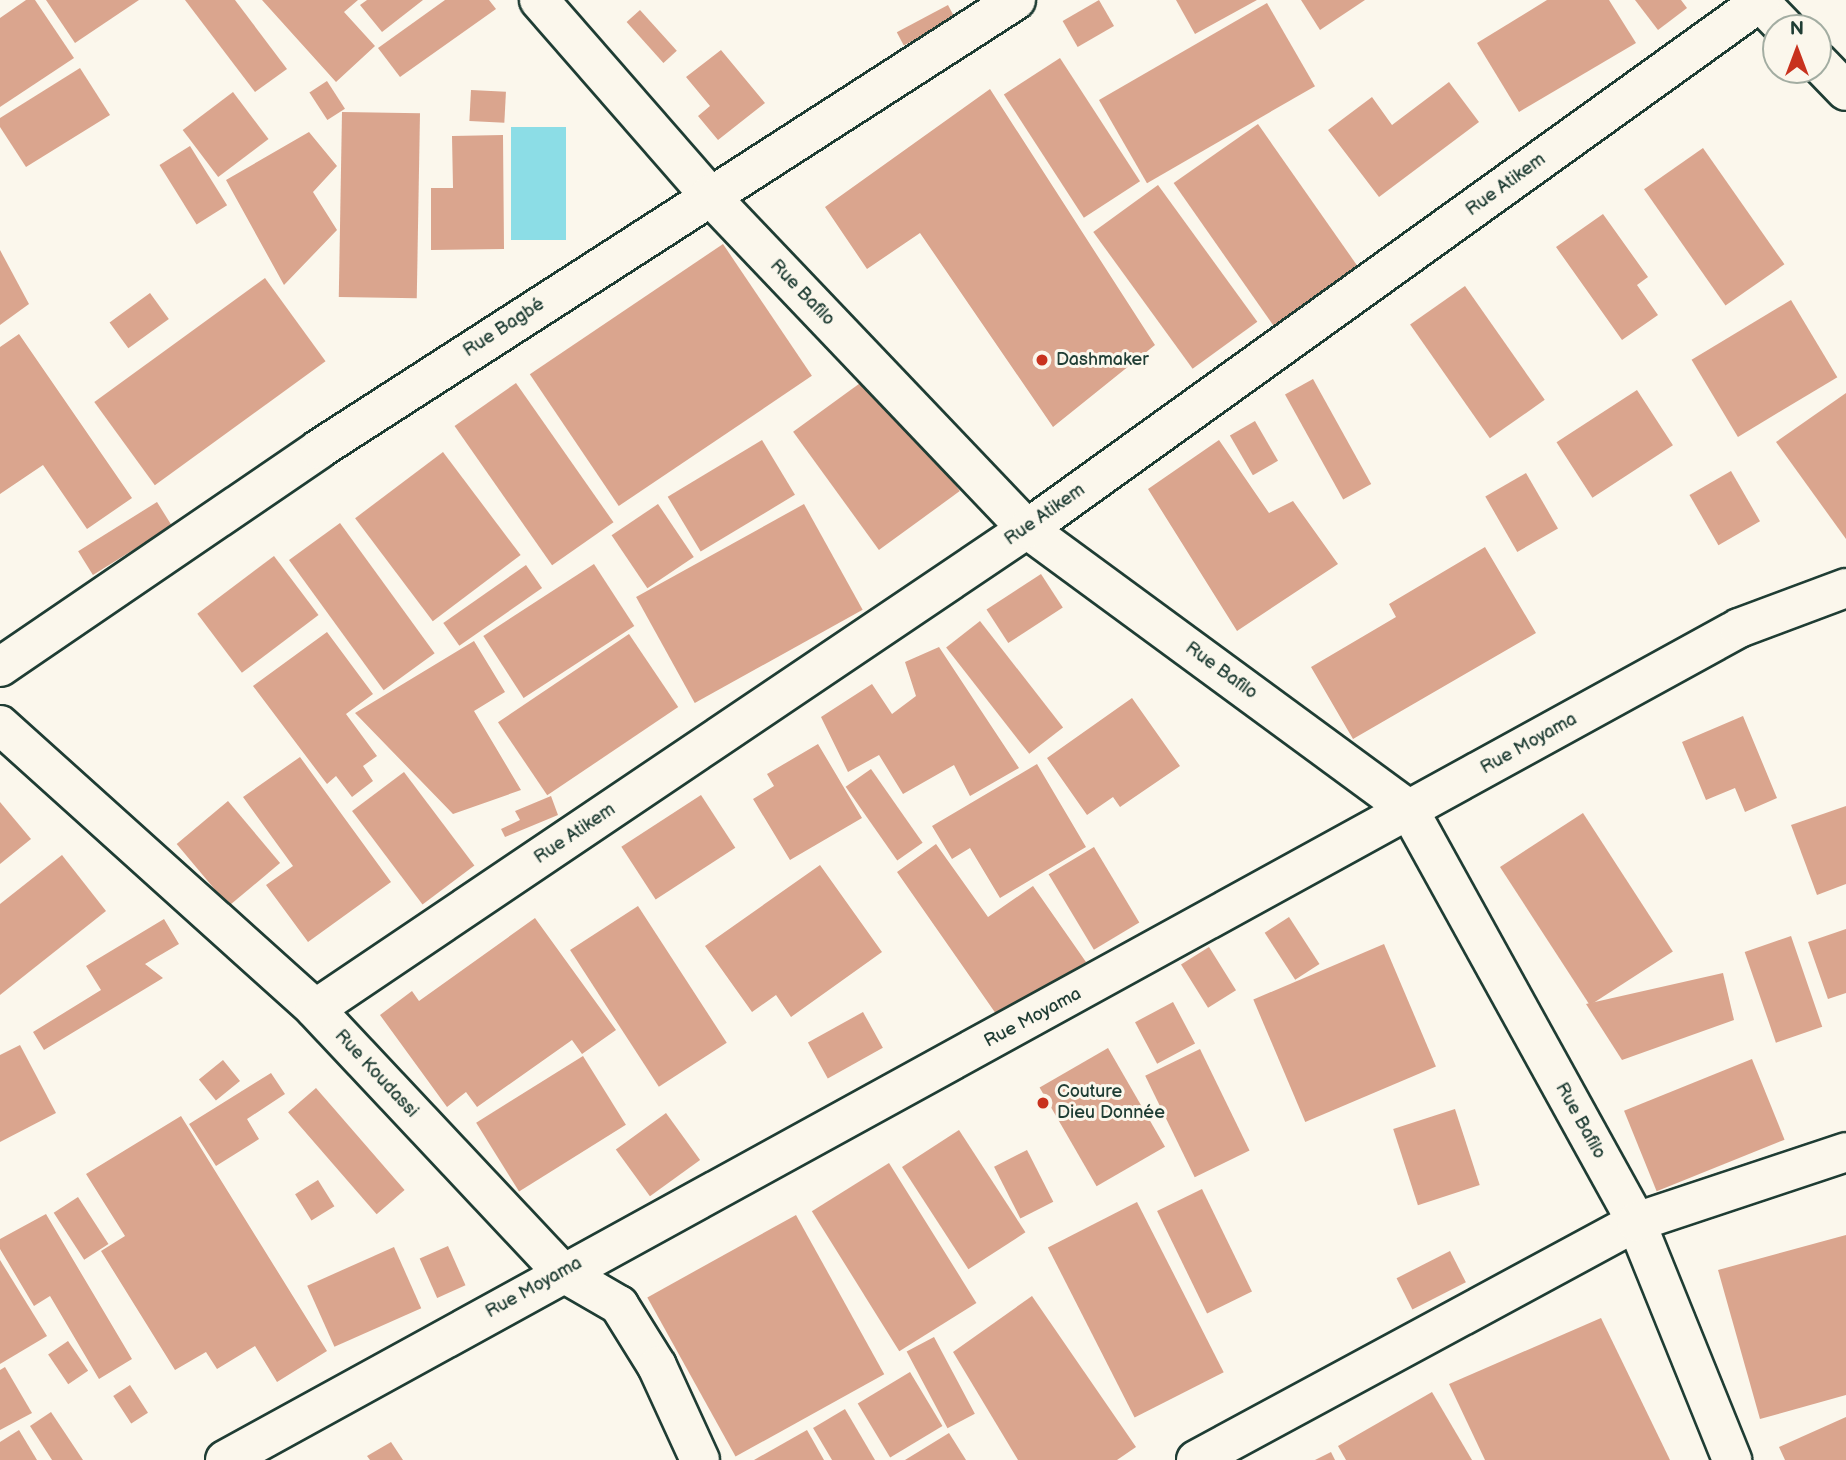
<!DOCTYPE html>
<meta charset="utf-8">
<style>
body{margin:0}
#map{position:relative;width:1846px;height:1460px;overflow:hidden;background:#fbf7ec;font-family:"Balsamiq Sans",sans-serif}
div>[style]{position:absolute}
.water>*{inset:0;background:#8cdde6;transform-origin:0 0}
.building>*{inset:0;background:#daa58e;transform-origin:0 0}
.roads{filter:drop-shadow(2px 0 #1f3d34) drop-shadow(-2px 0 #1f3d34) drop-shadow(0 2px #1f3d34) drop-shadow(0 -2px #1f3d34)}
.street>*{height:38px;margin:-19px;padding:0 19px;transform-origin:19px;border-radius:19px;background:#fbf7ec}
.dots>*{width:19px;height:19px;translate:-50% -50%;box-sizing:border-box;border:4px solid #fbf7ec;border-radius:50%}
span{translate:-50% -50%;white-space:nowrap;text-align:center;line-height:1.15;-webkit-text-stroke:6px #fbf7ec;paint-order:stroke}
.street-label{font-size:18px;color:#1f3d34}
.poi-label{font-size:18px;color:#1f3d34}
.left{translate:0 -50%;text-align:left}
.north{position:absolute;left:1762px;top:14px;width:70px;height:70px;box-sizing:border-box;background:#fbf7ec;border:2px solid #a3ada2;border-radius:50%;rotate:0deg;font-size:19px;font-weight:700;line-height:28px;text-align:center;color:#1f3d34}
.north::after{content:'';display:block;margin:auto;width:24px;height:32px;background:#c8321e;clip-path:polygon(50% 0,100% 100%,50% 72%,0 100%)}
</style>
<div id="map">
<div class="water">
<i style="left:511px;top:127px;width:55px;height:113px"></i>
</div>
<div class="building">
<i style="clip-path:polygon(26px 0,35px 0,74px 58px,0 107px,0 18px)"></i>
<i style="clip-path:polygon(46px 0,139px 0,75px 43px)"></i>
<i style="clip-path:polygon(185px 0,235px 0,287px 69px,255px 92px)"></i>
<i style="clip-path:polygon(262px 0,358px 0,344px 12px,375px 46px,336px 82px)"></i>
<i style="clip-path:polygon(367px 0,423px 0,382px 32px,360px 5px)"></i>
<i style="clip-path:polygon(445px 0,489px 0,496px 9px,400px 77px,378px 48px)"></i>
<i style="left:1099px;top:0;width:30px;height:42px;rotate:60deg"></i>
<i style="clip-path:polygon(1176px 0,1257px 0,1195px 34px)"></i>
<i style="clip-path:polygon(1301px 0,1365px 0,1320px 30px)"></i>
<i style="clip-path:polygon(1547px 0,1609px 0,1636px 43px,1519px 112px,1477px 43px)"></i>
<i style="clip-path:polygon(1635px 0,1681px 0,1687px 8px,1658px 30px)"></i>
<i style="left:1267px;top:3px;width:96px;height:194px;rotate:60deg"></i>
<i style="left:948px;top:5px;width:15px;height:58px;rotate:62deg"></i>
<i style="left:640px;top:10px;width:55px;height:18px;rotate:48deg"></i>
<i style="clip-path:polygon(721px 50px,765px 103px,718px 140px,698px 116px,710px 106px,686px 77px)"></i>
<i style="left:1060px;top:58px;width:147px;height:67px;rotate:57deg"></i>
<i style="clip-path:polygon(80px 68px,110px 115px,26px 167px,0 127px,0 118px)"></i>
<i style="left:327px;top:81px;width:33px;height:21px;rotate:57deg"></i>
<i style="clip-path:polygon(1449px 82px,1479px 122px,1379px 197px,1328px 130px,1372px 97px,1392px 125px)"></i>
<i style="clip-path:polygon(990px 89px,1155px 345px,1053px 427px,920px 233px,867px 269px,825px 207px)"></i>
<i style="left:471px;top:90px;width:35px;height:31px;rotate:3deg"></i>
<i style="left:233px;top:92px;width:59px;height:63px;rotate:53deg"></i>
<i style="left:342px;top:112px;width:78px;height:185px;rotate:1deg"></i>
<i style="left:1258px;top:124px;width:174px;height:103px;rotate:55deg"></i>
<i style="clip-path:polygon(309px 132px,337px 166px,313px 192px,337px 230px,284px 285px,226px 180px)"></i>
<i style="clip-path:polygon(503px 135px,504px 249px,431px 250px,431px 188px,453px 188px,452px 136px)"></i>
<i style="left:190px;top:146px;width:70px;height:36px;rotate:58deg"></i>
<i style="left:1703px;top:148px;width:142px;height:72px;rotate:55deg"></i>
<i style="left:1158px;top:185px;width:169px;height:80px;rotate:54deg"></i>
<i style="clip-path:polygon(1603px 214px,1648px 277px,1637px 285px,1658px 315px,1622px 340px,1556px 247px)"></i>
<i style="left:723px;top:244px;width:159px;height:233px;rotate:56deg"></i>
<i style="clip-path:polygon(0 250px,29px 304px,0 325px)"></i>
<i style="left:265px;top:278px;width:103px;height:211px;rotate:54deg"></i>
<i style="left:1465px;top:286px;width:139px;height:67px;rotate:55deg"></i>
<i style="left:150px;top:293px;width:32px;height:50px;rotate:54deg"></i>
<i style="left:1791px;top:300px;width:90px;height:116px;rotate:59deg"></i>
<i style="clip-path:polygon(19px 334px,132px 498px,87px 529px,43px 465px,0 494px,0 347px)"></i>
<i style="left:874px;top:373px;width:146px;height:100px;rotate:54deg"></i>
<i style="left:1313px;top:379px;width:120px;height:32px;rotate:61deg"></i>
<i style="left:516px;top:383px;width:170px;height:75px;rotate:55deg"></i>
<i style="left:1637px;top:390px;width:66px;height:96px;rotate:57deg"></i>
<i style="clip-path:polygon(1846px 393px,1846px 539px,1776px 442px)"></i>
<i style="left:1255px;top:421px;width:46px;height:29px;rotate:60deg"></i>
<i style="left:762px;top:440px;width:64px;height:110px;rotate:59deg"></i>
<i style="clip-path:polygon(1219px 440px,1269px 513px,1293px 501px,1338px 564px,1237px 631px,1148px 489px)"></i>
<i style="left:443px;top:452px;width:129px;height:110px;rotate:53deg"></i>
<i style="left:1731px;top:471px;width:58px;height:48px;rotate:60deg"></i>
<i style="left:1526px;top:473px;width:64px;height:47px;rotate:60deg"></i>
<i style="left:157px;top:502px;width:28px;height:93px;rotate:58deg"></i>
<i style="left:658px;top:504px;width:64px;height:56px;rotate:56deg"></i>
<i style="left:804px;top:504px;width:121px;height:192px;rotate:61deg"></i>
<i style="left:340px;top:523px;width:161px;height:63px;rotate:54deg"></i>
<i style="clip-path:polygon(1485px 547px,1536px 633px,1353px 739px,1311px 667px,1396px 617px,1389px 604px)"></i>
<i style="left:274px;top:556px;width:74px;height:96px;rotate:53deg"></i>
<i style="left:594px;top:564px;width:74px;height:132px;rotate:57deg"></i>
<i style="left:526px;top:565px;width:28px;height:101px;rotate:55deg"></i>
<i style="left:1041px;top:574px;width:40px;height:65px;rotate:57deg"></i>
<i style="left:980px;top:621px;width:135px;height:43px;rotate:52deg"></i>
<i style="clip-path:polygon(327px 632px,373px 694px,346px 714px,377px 756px,363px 766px,373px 781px,352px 797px,336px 776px,327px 784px,253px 686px)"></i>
<i style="left:629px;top:634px;width:88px;height:158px;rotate:56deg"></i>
<i style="clip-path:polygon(474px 641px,505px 692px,474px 711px,521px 790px,453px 814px,355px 713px)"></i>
<i style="clip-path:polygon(939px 647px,1019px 768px,970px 796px,954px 765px,903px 794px,879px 755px,848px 772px,821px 717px,872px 684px,892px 714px,916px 696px,905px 662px)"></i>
<i style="clip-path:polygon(1132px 698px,1180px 766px,1120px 807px,1113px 797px,1087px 815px,1047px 758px)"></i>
<i style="clip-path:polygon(1743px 716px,1777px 798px,1745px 812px,1735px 788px,1706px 800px,1682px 742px)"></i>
<i style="clip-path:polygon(818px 744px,862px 818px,790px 860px,753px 799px,774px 786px,767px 774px)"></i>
<i style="clip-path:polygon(300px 757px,391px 882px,308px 942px,266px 885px,293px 866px,243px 797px)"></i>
<i style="clip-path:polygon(1037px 764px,1086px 847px,1000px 898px,970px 848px,952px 859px,932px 826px)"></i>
<i style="left:871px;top:769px;width:90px;height:31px;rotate:55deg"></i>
<i style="left:404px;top:772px;width:117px;height:65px;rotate:53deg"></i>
<i style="left:701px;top:795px;width:63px;height:95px;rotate:57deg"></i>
<i style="clip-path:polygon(551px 796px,558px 815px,505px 837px,501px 829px,520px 820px,515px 811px)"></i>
<i style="left:228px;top:801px;width:81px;height:67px;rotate:50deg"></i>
<i style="clip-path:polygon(0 802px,31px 839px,0 864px)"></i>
<i style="clip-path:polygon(1846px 806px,1846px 884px,1817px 895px,1791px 825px)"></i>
<i style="left:1583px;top:813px;width:165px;height:99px;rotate:57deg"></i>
<i style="clip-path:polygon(936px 844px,988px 917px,1033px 886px,1086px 962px,1001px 1021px,897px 872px)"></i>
<i style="left:1094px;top:847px;width:88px;height:53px;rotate:59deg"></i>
<i style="clip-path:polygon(62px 855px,106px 911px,0 995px,0 904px)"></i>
<i style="clip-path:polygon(820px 865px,882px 952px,791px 1017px,776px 995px,752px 1012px,705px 946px)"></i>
<i style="left:638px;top:906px;width:163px;height:81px;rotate:57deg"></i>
<i style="left:1289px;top:917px;width:56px;height:29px;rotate:57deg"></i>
<i style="clip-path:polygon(535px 918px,616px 1030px,582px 1054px,572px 1040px,477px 1107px,466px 1092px,447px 1107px,380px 1015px,412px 991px,419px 1001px)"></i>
<i style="clip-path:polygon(164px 919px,179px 944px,145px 964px,163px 978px,44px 1050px,33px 1032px,101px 990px,86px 966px)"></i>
<i style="clip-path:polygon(1846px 929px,1846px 993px,1828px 999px,1808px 942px)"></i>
<i style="left:1791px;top:936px;width:96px;height:49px;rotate:71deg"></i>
<i style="left:1384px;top:944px;width:133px;height:142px;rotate:67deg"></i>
<i style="left:1209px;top:947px;width:51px;height:33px;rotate:58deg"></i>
<i style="clip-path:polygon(1723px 973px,1734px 1020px,1622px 1060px,1586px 1004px)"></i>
<i style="left:1173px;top:1002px;width:47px;height:43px;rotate:62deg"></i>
<i style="left:863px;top:1012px;width:41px;height:63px;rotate:61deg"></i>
<i style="clip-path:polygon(20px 1045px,56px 1113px,0 1142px,0 1055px)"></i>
<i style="left:1108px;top:1048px;width:114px;height:79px;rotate:60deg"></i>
<i style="left:1200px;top:1049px;width:113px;height:61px;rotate:64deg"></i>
<i style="left:583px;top:1056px;width:81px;height:126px;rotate:58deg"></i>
<i style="left:1752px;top:1059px;width:87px;height:138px;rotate:68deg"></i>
<i style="left:223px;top:1060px;width:27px;height:31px;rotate:51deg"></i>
<i style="clip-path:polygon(271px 1073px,285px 1094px,247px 1119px,259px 1139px,216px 1166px,189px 1124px)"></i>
<i style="left:316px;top:1088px;width:135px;height:37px;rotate:49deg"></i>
<i style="left:1455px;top:1109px;width:80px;height:65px;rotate:72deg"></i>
<i style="left:666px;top:1113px;width:58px;height:62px;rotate:54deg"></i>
<i style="clip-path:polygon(181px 1116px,327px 1351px,277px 1382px,255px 1346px,217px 1369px,206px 1352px,175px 1370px,101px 1251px,125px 1236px,86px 1174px)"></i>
<i style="left:959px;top:1130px;width:122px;height:68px;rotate:57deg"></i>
<i style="left:1027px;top:1150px;width:58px;height:37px;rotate:63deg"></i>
<i style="left:889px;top:1163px;width:165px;height:91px;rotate:58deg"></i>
<i style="left:318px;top:1180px;width:31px;height:27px;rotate:58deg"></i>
<i style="left:1202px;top:1189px;width:114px;height:50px;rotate:64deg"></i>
<i style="left:78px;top:1197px;width:56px;height:29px;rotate:57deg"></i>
<i style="left:1137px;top:1202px;width:191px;height:100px;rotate:63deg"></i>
<i style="clip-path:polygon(46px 1214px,132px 1359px,99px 1379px,50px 1296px,34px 1306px,0 1249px,0 1239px)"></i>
<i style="left:796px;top:1215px;width:182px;height:170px;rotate:61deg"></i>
<i style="clip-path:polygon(1846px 1235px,1846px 1395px,1760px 1419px,1718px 1270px)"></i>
<i style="left:448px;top:1246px;width:43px;height:31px;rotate:66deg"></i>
<i style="left:394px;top:1247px;width:67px;height:95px;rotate:66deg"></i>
<i style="left:1450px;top:1251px;width:35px;height:60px;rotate:63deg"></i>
<i style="clip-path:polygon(0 1260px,47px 1336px,0 1364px)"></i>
<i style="clip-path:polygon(1032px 1296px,1136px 1447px,1117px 1460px,1018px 1460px,953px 1352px)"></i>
<i style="clip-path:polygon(1601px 1318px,1670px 1460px,1485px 1460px,1449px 1384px)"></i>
<i style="left:934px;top:1337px;width:87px;height:31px;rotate:62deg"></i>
<i style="left:68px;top:1341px;width:36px;height:24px;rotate:56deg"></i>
<i style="clip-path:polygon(5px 1367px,32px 1413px,0 1430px,0 1370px)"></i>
<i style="left:910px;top:1372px;width:63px;height:61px;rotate:59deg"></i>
<i style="left:130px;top:1385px;width:33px;height:20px;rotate:57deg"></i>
<i style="clip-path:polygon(1432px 1392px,1472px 1460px,1346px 1460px,1338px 1446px)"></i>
<i style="clip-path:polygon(845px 1409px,875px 1460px,832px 1460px,813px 1428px)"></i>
<i style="clip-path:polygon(51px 1412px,83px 1460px,52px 1460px,30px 1426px)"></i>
<i style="clip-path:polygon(1846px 1417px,1846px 1460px,1785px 1460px,1779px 1447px)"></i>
<i style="clip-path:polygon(19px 1430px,37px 1460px,0 1460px,0 1442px)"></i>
<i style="clip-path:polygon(807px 1430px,824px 1460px,754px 1460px)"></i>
<i style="clip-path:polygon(949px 1433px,966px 1460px,905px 1460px)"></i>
<i style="clip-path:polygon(391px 1442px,403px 1460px,370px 1460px,367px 1456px)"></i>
<i style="clip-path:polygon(1331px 1452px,1335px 1460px,1315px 1460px)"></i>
</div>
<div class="roads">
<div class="street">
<i style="left:539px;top:0;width:259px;rotate:48.9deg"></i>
<i style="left:709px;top:195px;width:461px;rotate:46.4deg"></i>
<i style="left:1027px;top:529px;width:474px;rotate:36.3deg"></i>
<i style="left:1409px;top:810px;width:470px;rotate:61.1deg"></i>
<i style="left:1636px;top:1222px;width:257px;rotate:68deg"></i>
<i style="left:1758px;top:0;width:39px;rotate:46deg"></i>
<i style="left:1818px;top:62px;width:40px;rotate:46deg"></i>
<i style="left:0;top:667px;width:386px;rotate:-34.3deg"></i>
<i style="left:319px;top:449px;width:829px;rotate:-32.79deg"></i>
<i style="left:0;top:725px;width:424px;rotate:42deg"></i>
<i style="left:315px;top:1009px;width:361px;rotate:46.8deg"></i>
<i style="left:562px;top:1272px;width:66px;rotate:30.1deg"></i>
<i style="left:619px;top:1305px;width:72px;rotate:58.1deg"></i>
<i style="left:657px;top:1366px;width:103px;rotate:65.4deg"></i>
<i style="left:315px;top:1009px;width:859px;rotate:-33.99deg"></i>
<i style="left:1027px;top:529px;width:903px;rotate:-35.71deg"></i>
<i style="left:225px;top:1460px;width:1728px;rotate:-28.79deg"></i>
<i style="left:1739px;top:628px;width:114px;rotate:-20.5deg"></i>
<i style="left:1196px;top:1460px;width:500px;rotate:-28.41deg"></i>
<i style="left:1636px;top:1222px;width:221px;rotate:-18.4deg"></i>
</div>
</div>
<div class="dots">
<i style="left:1042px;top:360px;background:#c8321e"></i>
<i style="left:1043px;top:1103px;background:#c8321e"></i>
</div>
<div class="street-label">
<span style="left:1506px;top:185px;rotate:-36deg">Rue Atikem</span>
<span style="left:802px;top:293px;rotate:46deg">Rue Bafilo</span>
<span style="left:504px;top:328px;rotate:-33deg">Rue Bagbé</span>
<span style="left:1045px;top:515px;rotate:-35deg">Rue Atikem</span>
<span style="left:1221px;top:671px;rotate:36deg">Rue Bafilo</span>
<span style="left:1529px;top:744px;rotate:-29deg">Rue Moyama</span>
<span style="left:575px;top:834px;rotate:-34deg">Rue Atikem</span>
<span style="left:1033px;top:1018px;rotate:-28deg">Rue Moyama</span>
<span style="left:376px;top:1074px;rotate:47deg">Rue Koudassi</span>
<span style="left:1580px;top:1121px;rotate:61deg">Rue Bafilo</span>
<span style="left:534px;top:1288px;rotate:-29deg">Rue Moyama</span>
</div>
<div class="poi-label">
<span class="left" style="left:1056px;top:360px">Dashmaker</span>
<span class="left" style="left:1057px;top:1103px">Couture<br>Dieu Donnée</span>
</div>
<div class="north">N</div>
</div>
